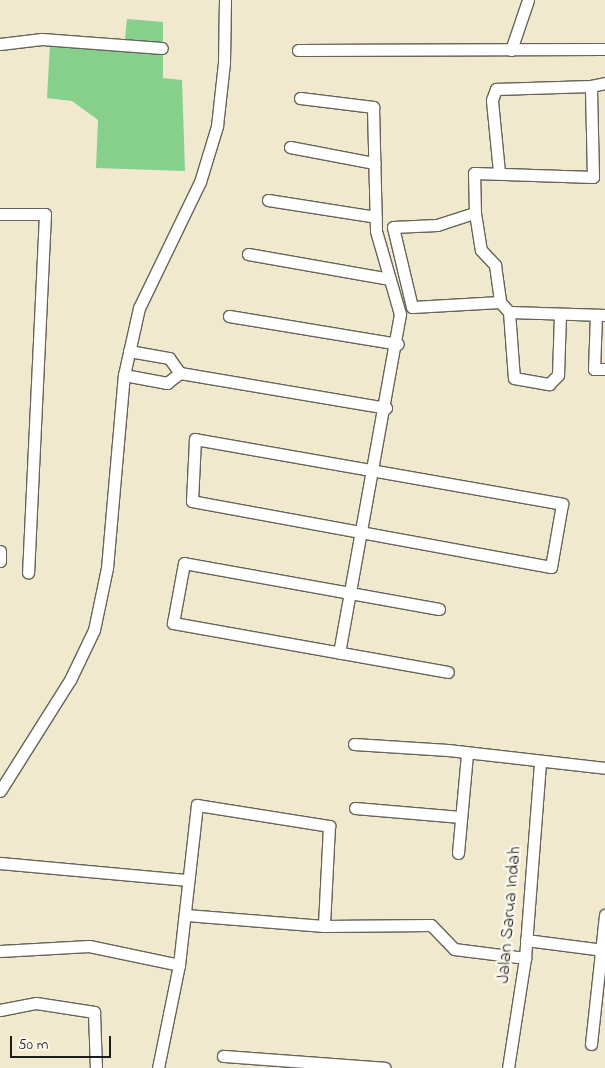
<!DOCTYPE html>
<style>
body{margin:0}
#map{position:relative;width:605px;height:1068px;overflow:hidden;background:#f0e9ce;font-family:"Indie Flower",sans-serif}
div>[style]{position:absolute}
.green>*{inset:0;background:#86d08c}
.roads{filter:drop-shadow(1px 0 #66645a) drop-shadow(-1px 0 #66645a) drop-shadow(0 1px #66645a) drop-shadow(0 -1px #66645a)}
.minor>*{height:11px;margin:-5.5px;padding:0 5.5px;transform-origin:5.5px;border-radius:5.5px;background:#fff}
span{translate:-50% -50%;white-space:nowrap;text-align:center;line-height:1.15;-webkit-text-stroke:5px #fbf7ec;paint-order:stroke}
.street-label{font-size:18px;color:#1c1c1c}
.scale{position:absolute;left:10px;top:1036px;width:101px;height:22px;box-sizing:border-box;border:2px solid #1c1c1c;border-top:0;padding-left:6px;font-size:15px;line-height:18px;white-space:nowrap;color:#1c1c1c;-webkit-text-stroke:4px #fbf7ec;paint-order:stroke}
</style>
<div id="map">
<div class="green">
<i style="clip-path:polygon(127px 19px,163px 22px,163px 78px,182px 80px,185px 171px,96px 168px,98px 120px,72px 101px,47px 98px,50px 44px,124px 48px)"></i>
</div>
<div class="roads">
<div class="minor">
<i style="left:0;top:44px;width:42px;rotate:-6.8deg"></i>
<i style="left:42px;top:39px;width:120px;rotate:4.3deg"></i>
<i style="left:298px;top:50px;width:307px;rotate:-0.2deg"></i>
<i style="left:511px;top:50px;width:53px;rotate:-71.2deg"></i>
<i style="left:300px;top:98px;width:74px;rotate:7deg"></i>
<i style="left:373px;top:107px;width:124px;rotate:88.6deg"></i>
<i style="left:376px;top:231px;width:86px;rotate:73.9deg"></i>
<i style="left:400px;top:314px;width:344px;rotate:100.2deg"></i>
<i style="left:290px;top:147px;width:86px;rotate:10.8deg"></i>
<i style="left:499px;top:172px;width:72px;rotate:-95.6deg"></i>
<i style="left:492px;top:100px;width:12px;rotate:-70deg"></i>
<i style="left:496px;top:89px;width:95px;rotate:-1.8deg"></i>
<i style="left:268px;top:200px;width:109px;rotate:8.9deg"></i>
<i style="left:475px;top:213px;width:40px;rotate:-91.4deg"></i>
<i style="left:474px;top:173px;width:119px;rotate:1.9deg"></i>
<i style="left:593px;top:177px;width:91px;rotate:-91.3deg"></i>
<i style="left:591px;top:86px;width:14px;rotate:-12deg"></i>
<i style="left:0;top:214px;width:45px"></i>
<i style="left:45px;top:214px;width:359px;rotate:92.7deg"></i>
<i style="left:248px;top:254px;width:144px;rotate:10deg"></i>
<i style="left:500px;top:302px;width:88px;rotate:176.7deg"></i>
<i style="left:412px;top:307px;width:82px;rotate:-103.4deg"></i>
<i style="left:393px;top:227px;width:44px;rotate:-2.6deg"></i>
<i style="left:437px;top:225px;width:40px;rotate:-18deg"></i>
<i style="left:475px;top:213px;width:37px;rotate:81deg"></i>
<i style="left:481px;top:250px;width:21px;rotate:47deg"></i>
<i style="left:495px;top:265px;width:37px;rotate:82deg"></i>
<i style="left:500px;top:302px;width:13px;rotate:48deg"></i>
<i style="left:509px;top:312px;width:96px;rotate:1.8deg"></i>
<i style="left:509px;top:312px;width:66px;rotate:85.7deg"></i>
<i style="left:514px;top:378px;width:36px;rotate:10deg"></i>
<i style="left:549px;top:384px;width:13px;rotate:-45deg"></i>
<i style="left:558px;top:375px;width:61px;rotate:-88.1deg"></i>
<i style="left:596px;top:315px;width:54px;rotate:92.1deg"></i>
<i style="left:594px;top:369px;width:11px"></i>
<i style="left:229px;top:316px;width:171px;rotate:9.4deg"></i>
<i style="left:129px;top:351px;width:41px;rotate:9.9deg"></i>
<i style="left:169px;top:358px;width:19px;rotate:54deg"></i>
<i style="left:180px;top:373px;width:209px;rotate:9.6deg"></i>
<i style="left:124px;top:375px;width:44px;rotate:10.5deg"></i>
<i style="left:167px;top:383px;width:16px;rotate:-38deg"></i>
<i style="left:195px;top:439px;width:373px;rotate:10deg"></i>
<i style="left:562px;top:504px;width:64px;rotate:99.9deg"></i>
<i style="left:551px;top:567px;width:365px;rotate:-169.6deg"></i>
<i style="left:192px;top:501px;width:62px;rotate:-87.2deg"></i>
<i style="left:0;top:551px;width:10px;rotate:90deg"></i>
<i style="left:439px;top:609px;width:259px;rotate:-169.8deg"></i>
<i style="left:184px;top:563px;width:61px;rotate:100.4deg"></i>
<i style="left:173px;top:623px;width:279px;rotate:10.1deg"></i>
<i style="left:354px;top:744px;width:94px;rotate:3.7deg"></i>
<i style="left:448px;top:750px;width:158px;rotate:6.5deg"></i>
<i style="left:0;top:791px;width:131px;rotate:-57.8deg"></i>
<i style="left:70px;top:680px;width:55px;rotate:-64.4deg"></i>
<i style="left:94px;top:630px;width:63px;rotate:-78.2deg"></i>
<i style="left:107px;top:568px;width:194px;rotate:-85deg"></i>
<i style="left:124px;top:375px;width:69px;rotate:-77.4deg"></i>
<i style="left:139px;top:308px;width:140px;rotate:-64.2deg"></i>
<i style="left:200px;top:182px;width:59px;rotate:-73.1deg"></i>
<i style="left:217px;top:126px;width:63px;rotate:-83.7deg"></i>
<i style="left:224px;top:63px;width:63px;rotate:-89.1deg"></i>
<i style="left:355px;top:808px;width:106px;rotate:4.9deg"></i>
<i style="left:458px;top:853px;width:99px;rotate:-84.8deg"></i>
<i style="left:0;top:863px;width:189px;rotate:5.2deg"></i>
<i style="left:186px;top:915px;width:138px;rotate:4.6deg"></i>
<i style="left:324px;top:926px;width:107px;rotate:-0.5deg"></i>
<i style="left:431px;top:925px;width:33px;rotate:46deg"></i>
<i style="left:454px;top:949px;width:72px;rotate:7.2deg"></i>
<i style="left:526px;top:940px;width:78px;rotate:7.4deg"></i>
<i style="left:0;top:951px;width:89px;rotate:-3.2deg"></i>
<i style="left:89px;top:946px;width:92px;rotate:11.9deg"></i>
<i style="left:0;top:1010px;width:37px;rotate:-11deg"></i>
<i style="left:36px;top:1003px;width:59px;rotate:8.8deg"></i>
<i style="left:94px;top:1012px;width:56px;rotate:88deg"></i>
<i style="left:591px;top:1044px;width:130px;rotate:-83.8deg"></i>
<i style="left:223px;top:1056px;width:162px;rotate:4.2deg"></i>
<i style="left:158px;top:1068px;width:105px;rotate:-78.5deg"></i>
<i style="left:179px;top:965px;width:161px;rotate:-83.6deg"></i>
<i style="left:197px;top:805px;width:134px;rotate:9deg"></i>
<i style="left:329px;top:826px;width:100px;rotate:92.9deg"></i>
<i style="left:508px;top:1068px;width:111px;rotate:-81.2deg"></i>
<i style="left:525px;top:958px;width:195px;rotate:-85.6deg"></i>
</div>
</div>
<div class="street-label">
<span style="left:510px;top:915px;rotate:-85deg">Jalan Sarua Indah</span>
</div>
<div class="scale">50 m</div>
</div>
